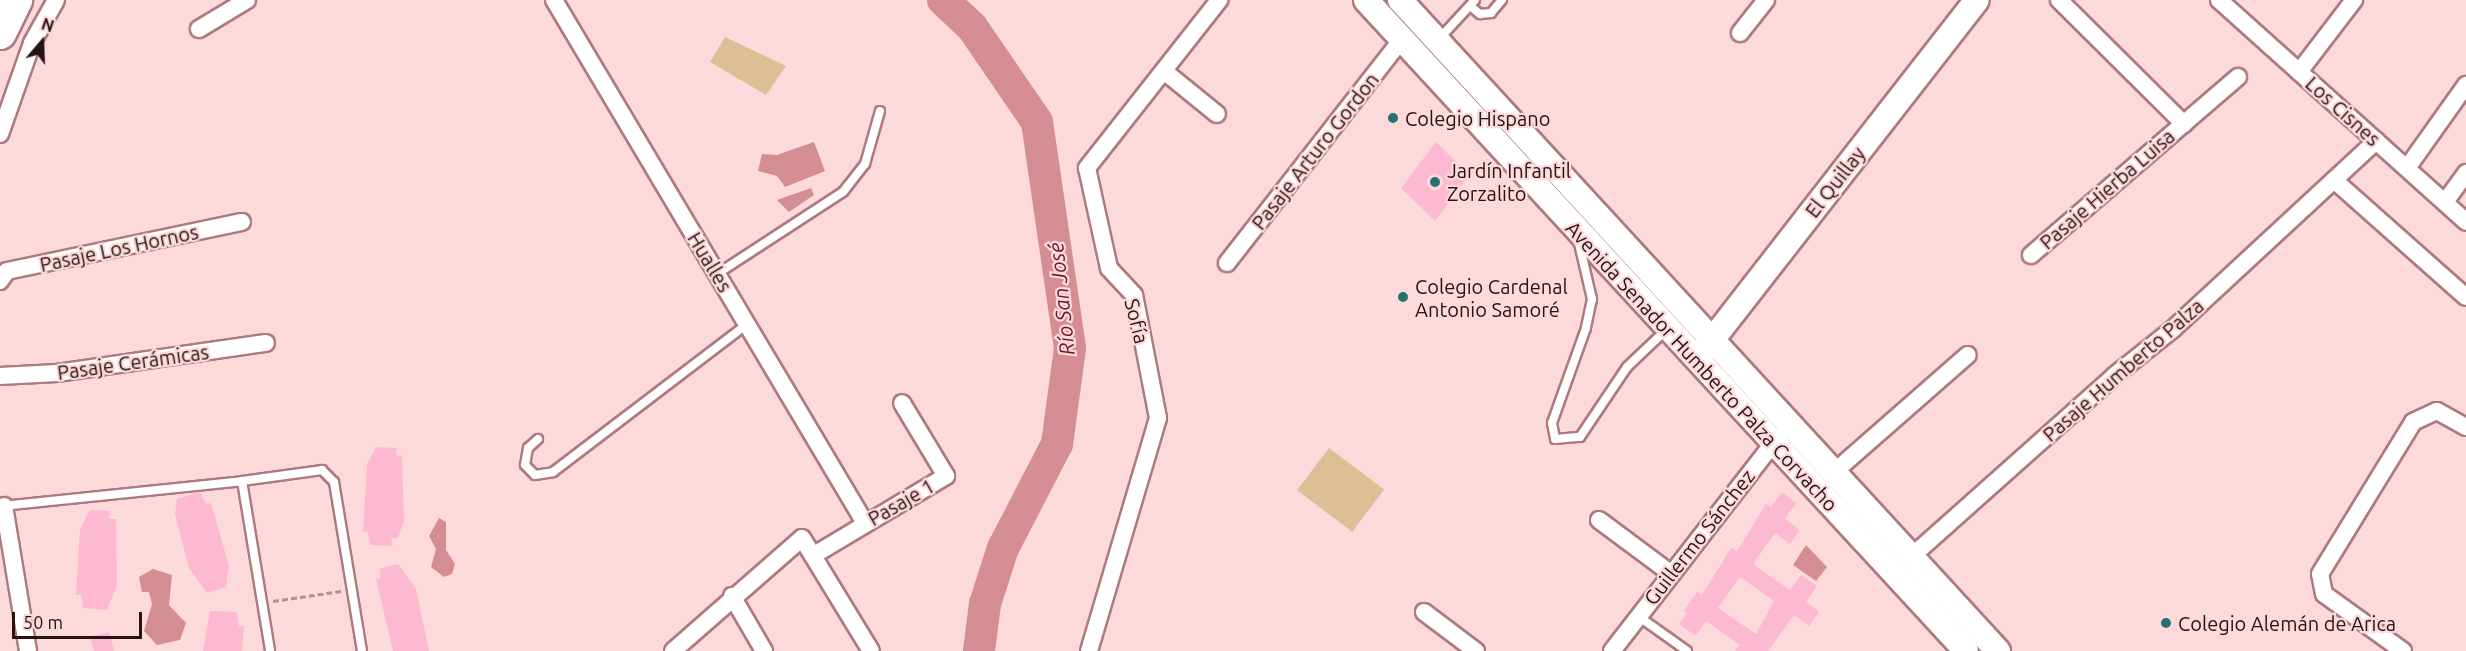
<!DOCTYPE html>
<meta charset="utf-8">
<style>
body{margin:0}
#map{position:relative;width:2466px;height:651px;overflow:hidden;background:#fcd9db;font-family:Ubuntu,sans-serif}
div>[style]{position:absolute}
.green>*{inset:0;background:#ddbf96;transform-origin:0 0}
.water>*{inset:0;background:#d48d92}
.river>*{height:32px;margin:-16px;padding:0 16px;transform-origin:16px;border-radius:16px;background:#d48d92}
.building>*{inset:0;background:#fdb8d2}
.path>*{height:3px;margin-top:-1.5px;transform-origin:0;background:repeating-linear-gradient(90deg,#b09294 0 6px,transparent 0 9px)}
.roads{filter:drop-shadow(2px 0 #ad7a7e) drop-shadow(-2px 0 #ad7a7e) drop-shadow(0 2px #ad7a7e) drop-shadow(0 -2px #ad7a7e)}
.lane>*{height:8px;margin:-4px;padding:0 4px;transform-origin:4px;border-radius:4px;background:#fff}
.street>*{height:16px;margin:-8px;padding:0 8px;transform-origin:8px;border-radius:8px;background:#fff}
.secondary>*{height:24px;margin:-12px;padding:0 12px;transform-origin:12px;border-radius:12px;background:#fff}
.highway>*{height:32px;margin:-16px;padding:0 16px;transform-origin:16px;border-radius:16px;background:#fff}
.dots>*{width:16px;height:16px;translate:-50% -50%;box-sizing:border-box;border:3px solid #fcd9db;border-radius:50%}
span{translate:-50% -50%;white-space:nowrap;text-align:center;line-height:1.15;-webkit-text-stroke:4.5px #fcd9db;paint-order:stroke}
.street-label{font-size:20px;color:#271315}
.poi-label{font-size:20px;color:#271315}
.left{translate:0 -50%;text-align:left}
.water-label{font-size:21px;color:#6a1727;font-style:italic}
.north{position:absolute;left:12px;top:12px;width:60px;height:60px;-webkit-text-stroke:4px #fcd9db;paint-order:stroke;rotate:19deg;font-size:16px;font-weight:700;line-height:24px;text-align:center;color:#271315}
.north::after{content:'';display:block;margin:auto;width:21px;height:27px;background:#271315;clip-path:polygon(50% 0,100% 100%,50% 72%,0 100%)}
.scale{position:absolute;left:12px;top:612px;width:130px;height:27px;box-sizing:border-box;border:3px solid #271315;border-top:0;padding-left:8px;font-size:18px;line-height:21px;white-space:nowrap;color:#271315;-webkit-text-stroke:4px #fcd9db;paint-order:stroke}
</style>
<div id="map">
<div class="green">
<i style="clip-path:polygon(725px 37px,786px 66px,766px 95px,710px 62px)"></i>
<i style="left:1329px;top:448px;width:69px;height:53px;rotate:37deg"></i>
</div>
<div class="water">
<i style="clip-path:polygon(814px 142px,825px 171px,785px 187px,777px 176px,758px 171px,762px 154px,777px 155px)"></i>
<i style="clip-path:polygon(811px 188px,814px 195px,789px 212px,777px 200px)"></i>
<i style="clip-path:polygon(439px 518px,446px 522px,446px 550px,455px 564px,452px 574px,444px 577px,431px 567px,436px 549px,429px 536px)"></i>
<i style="clip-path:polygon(1806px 545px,1827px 567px,1816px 581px,1793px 565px)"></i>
<i style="clip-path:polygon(153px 569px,172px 575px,169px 605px,186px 623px,180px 640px,157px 645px,144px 631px,152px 604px,149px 592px,142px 592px,139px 577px)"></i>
</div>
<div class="river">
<i style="left:943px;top:0;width:40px;rotate:43deg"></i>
<i style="left:972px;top:27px;width:115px;rotate:55.6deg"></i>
<i style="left:1037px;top:122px;width:228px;rotate:81.7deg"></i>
<i style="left:1070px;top:348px;width:97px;rotate:97.7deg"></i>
<i style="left:1057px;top:444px;width:117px;rotate:117.4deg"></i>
<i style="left:1003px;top:548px;width:59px;rotate:107.8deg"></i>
<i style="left:985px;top:604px;width:47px;rotate:97.3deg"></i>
</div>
<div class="building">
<i style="clip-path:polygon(1436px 142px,1469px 175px,1435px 221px,1401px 188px)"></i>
<i style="clip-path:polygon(376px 447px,397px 448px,396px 455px,402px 456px,404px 521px,398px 538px,391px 538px,393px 546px,370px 545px,368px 532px,363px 531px,367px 465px)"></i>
<i style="clip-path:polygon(200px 492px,206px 504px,211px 503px,229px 566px,226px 587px,207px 593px,189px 568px,175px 514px,177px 499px)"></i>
<i style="clip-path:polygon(evenodd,1782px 492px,1796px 503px,1785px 519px,1800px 530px,1790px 544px,1775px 533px,1753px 564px,1790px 590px,1801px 575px,1817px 586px,1806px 602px,1819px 612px,1809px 626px,1794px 615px,1768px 651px,1735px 651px,1740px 645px,1706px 621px,1696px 636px,1679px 624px,1687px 613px,1684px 610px,1697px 592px,1702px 595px,1731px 548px,1737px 551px,1766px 504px,1771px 507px,1782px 492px,1740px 577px,1774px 601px,1756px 634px,1718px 608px,1740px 577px)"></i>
<i style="clip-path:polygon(90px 510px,110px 511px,109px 519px,116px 519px,117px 585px,107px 610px,83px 608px,81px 595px,76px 595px,80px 529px)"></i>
<i style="clip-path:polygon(398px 564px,416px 589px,429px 651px,393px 651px,376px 579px,381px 577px,379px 569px)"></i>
<i style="clip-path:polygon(210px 611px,237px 612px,239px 626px,244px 626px,242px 651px,203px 651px)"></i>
<i style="clip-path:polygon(109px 632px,114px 651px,94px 651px,90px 637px)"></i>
</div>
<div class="path">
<i style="left:273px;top:601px;width:69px;rotate:-8.4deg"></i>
</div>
<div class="roads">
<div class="lane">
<i style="left:1470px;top:6px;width:13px;rotate:39deg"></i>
<i style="left:1480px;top:14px;width:11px;rotate:-5deg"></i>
<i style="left:1491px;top:13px;width:17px;rotate:-50deg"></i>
<i style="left:1439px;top:39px;width:53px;rotate:-47.3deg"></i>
<i style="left:1578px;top:239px;width:62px;rotate:76.9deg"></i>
<i style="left:1592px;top:299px;width:30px;rotate:102deg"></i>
<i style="left:1586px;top:328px;width:101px;rotate:109.7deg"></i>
<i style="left:1552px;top:423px;width:16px;rotate:79deg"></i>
<i style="left:1555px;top:439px;width:25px;rotate:-5deg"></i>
<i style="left:1580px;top:437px;width:84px;rotate:-56.1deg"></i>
<i style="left:1627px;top:367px;width:55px;rotate:-43.5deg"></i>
<i style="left:717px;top:274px;width:150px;rotate:-33.1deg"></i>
<i style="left:843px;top:192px;width:36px;rotate:-52deg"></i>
<i style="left:865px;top:164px;width:55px;rotate:-74.2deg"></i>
<i style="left:538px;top:439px;width:13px;rotate:138deg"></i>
<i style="left:528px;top:448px;width:17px;rotate:100deg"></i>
<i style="left:525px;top:465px;width:14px;rotate:45deg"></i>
<i style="left:535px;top:475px;width:18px;rotate:-9deg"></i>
<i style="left:553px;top:472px;width:244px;rotate:-37.3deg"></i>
<i style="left:242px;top:481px;width:81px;rotate:-7.8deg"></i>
<i style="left:322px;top:470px;width:17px;rotate:45deg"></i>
<i style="left:334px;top:482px;width:171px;rotate:80.6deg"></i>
<i style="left:2px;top:506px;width:241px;rotate:-5.9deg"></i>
<i style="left:242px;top:481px;width:172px;rotate:80.6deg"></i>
<i style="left:1638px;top:616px;width:60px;rotate:35.5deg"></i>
</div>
<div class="street">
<i style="left:554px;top:0;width:608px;rotate:59.26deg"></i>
<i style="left:2059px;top:0;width:176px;rotate:44.8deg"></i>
<i style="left:2219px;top:0;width:332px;rotate:41.9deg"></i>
<i style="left:199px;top:29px;width:56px;rotate:-31.1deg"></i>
<i style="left:1740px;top:33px;width:42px;rotate:-51.8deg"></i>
<i style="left:1164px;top:71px;width:68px;rotate:39.1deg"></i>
<i style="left:2299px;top:72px;width:91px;rotate:-52.6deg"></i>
<i style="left:0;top:134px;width:96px;rotate:-70.6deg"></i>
<i style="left:32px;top:43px;width:49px;rotate:-60.8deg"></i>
<i style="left:2407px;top:168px;width:102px;rotate:-54.6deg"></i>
<i style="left:2334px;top:180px;width:176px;rotate:41.6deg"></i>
<i style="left:2445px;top:202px;width:36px;rotate:-54deg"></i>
<i style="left:2031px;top:255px;width:273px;rotate:-40.7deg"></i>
<i style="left:1227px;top:263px;width:284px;rotate:-52deg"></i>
<i style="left:0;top:281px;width:12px;rotate:-55deg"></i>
<i style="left:7px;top:271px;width:240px;rotate:-11.8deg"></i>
<i style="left:0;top:376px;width:57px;rotate:-3deg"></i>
<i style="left:57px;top:373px;width:211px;rotate:-8.2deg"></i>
<i style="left:1833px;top:473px;width:179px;rotate:-41.2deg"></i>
<i style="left:4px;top:506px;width:147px;rotate:80.6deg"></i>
<i style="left:1599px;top:520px;width:89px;rotate:36.7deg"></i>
<i style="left:814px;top:555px;width:154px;rotate:-30.9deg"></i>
<i style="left:946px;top:476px;width:85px;rotate:-121.1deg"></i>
<i style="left:1911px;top:557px;width:273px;rotate:-41.7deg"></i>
<i style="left:2115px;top:375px;width:74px;rotate:-38.4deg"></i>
<i style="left:2173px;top:329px;width:277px;rotate:-42.8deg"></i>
<i style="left:732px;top:596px;width:64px;rotate:59.8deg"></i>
<i style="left:1424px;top:612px;width:65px;rotate:36.9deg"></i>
<i style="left:673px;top:651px;width:171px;rotate:-41.2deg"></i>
<i style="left:802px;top:538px;width:132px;rotate:58.6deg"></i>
<i style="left:1089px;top:651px;width:243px;rotate:-73.5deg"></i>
<i style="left:1158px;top:418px;width:125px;rotate:-101deg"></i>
<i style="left:1134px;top:295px;width:37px;rotate:-133deg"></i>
<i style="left:1109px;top:268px;width:102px;rotate:-102.4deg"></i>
<i style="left:1087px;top:168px;width:214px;rotate:-51.8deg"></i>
<i style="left:1612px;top:651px;width:272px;rotate:-52.2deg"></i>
<i style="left:2403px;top:651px;width:97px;rotate:-144.2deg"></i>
<i style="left:2324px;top:594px;width:20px;rotate:-101deg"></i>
<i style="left:2320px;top:574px;width:178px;rotate:-58.5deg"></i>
<i style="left:2413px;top:422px;width:26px;rotate:-25deg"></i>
<i style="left:2437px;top:411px;width:33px;rotate:29deg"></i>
</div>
<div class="secondary">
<i style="left:1366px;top:0;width:885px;rotate:47.33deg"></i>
<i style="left:1400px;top:0;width:884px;rotate:47.43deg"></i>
<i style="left:1702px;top:353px;width:447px;rotate:-52.1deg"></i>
</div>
<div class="highway">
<i style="left:0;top:33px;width:37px;rotate:-64deg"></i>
</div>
</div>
<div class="dots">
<i style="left:1393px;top:118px;background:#277171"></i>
<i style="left:1435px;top:182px;background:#277171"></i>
<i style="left:1403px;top:297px;background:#277171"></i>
<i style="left:2166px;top:623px;background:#277171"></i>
</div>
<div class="street-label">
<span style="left:2343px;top:111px;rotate:42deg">Los Cisnes</span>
<span style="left:1315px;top:151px;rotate:-52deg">Pasaje Arturo Gordon</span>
<span style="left:1835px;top:182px;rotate:-52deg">El Quillay</span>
<span style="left:2107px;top:189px;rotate:-41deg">Pasaje Hierba Luisa</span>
<span style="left:119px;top:248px;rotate:-12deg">Pasaje Los Hornos</span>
<span style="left:710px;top:262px;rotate:59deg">Hualles</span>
<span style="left:1137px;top:321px;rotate:76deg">Sofía</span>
<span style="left:133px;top:362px;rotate:-8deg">Pasaje Cerámicas</span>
<span style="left:1702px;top:366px;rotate:47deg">Avenida Senador Humberto Palza Corvacho</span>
<span style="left:2123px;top:370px;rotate:-41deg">Pasaje Humberto Palza</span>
<span style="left:901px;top:502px;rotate:-30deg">Pasaje 1</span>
<span style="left:1699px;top:537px;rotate:-52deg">Guillermo Sánchez</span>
</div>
<div class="poi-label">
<span class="left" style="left:1405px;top:118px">Colegio Hispano</span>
<span class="left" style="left:1447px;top:182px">Jardín Infantil<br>Zorzalito</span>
<span class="left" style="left:1415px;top:298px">Colegio Cardenal<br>Antonio Samoré</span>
<span class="left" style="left:2178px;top:623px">Colegio Alemán de Arica</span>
</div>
<div class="water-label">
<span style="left:1061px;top:299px;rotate:-96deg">Río San José</span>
</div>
<div class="north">N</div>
<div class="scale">50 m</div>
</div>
